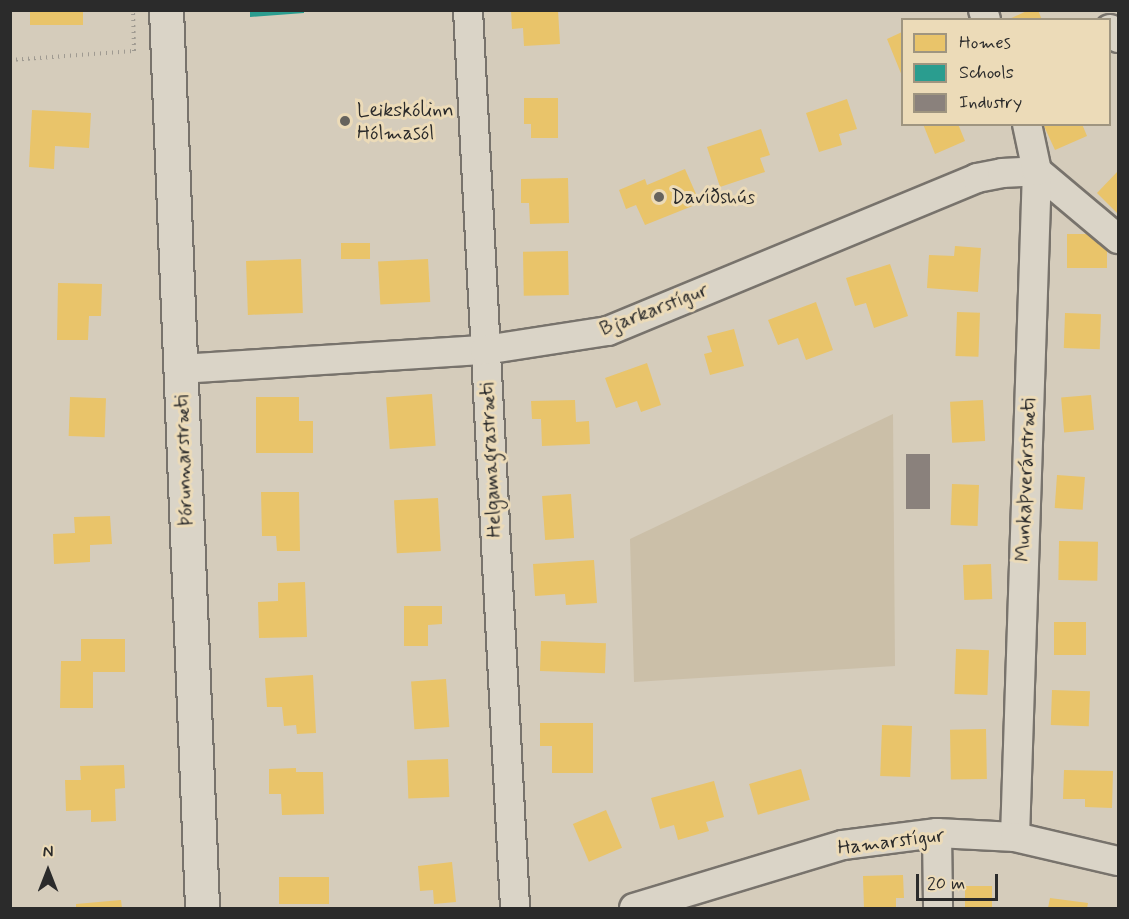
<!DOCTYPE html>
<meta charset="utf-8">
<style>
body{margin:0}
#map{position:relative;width:1129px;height:919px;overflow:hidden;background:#d5ccbb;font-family:Mynerve,sans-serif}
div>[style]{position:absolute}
.green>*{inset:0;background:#cbbfa8}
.homes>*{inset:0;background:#e9c46a;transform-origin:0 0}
.schools>*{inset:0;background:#2a9d8f}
.industry>*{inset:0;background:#8a817c;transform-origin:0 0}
.path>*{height:4px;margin-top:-2px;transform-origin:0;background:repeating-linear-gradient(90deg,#9f9a91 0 1.5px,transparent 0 6px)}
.roads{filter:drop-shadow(2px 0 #78736c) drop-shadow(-2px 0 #78736c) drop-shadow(0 2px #78736c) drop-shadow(0 -2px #78736c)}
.street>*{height:28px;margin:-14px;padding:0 14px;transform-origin:14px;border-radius:14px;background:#dad4c7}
.secondary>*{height:33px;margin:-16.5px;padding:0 16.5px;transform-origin:16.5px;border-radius:16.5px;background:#dad4c7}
.dots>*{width:16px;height:16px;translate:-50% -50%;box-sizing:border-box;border:3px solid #ecdbb8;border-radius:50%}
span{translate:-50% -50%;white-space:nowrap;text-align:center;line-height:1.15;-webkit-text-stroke:6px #ecdbb8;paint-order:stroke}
.poi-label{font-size:20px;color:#2b2b2b}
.left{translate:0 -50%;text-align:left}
.street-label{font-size:20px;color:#2b2b2b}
.frame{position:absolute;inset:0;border:12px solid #2b2b2b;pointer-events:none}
.legend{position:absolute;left:901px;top:18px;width:210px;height:108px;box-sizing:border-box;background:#ecdbb8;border:2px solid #9f9580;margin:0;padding:8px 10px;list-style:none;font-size:18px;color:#2b2b2b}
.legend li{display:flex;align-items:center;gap:12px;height:30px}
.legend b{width:30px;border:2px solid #9f9580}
.north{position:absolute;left:18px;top:841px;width:60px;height:60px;-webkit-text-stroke:4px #ecdbb8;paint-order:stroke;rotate:0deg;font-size:16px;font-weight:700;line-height:24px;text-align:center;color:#2b2b2b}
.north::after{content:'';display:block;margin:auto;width:21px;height:27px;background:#2b2b2b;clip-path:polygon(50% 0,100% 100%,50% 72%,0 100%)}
.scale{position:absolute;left:916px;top:874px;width:82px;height:27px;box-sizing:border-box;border:3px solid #2b2b2b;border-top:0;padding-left:8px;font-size:18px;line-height:21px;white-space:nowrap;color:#2b2b2b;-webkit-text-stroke:4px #ecdbb8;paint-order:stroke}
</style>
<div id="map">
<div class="green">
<i style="clip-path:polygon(893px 414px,895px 666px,634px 682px,630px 539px)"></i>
</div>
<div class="homes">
<i style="left:30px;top:10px;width:53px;height:15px"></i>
<i style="clip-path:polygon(511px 10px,558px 10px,560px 44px,524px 46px,523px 28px,512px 29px)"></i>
<i style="clip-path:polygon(1029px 10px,1038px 10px,1042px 20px,1007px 20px)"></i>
<i style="clip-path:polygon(902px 32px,902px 76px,887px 39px)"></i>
<i style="clip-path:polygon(524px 98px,558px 98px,558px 138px,531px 138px,531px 124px,524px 124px)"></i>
<i style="clip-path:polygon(847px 99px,857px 129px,839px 134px,842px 145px,819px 152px,806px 113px)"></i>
<i style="clip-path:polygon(32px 110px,91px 113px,89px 148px,55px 146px,54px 169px,29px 167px)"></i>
<i style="clip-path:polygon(923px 124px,958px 124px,965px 141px,935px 154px)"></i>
<i style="clip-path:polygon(1043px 124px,1082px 124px,1087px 136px,1055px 150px)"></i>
<i style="clip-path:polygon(761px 129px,770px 155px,760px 158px,765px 172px,720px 187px,707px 147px)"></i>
<i style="clip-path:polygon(685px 169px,700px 203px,645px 225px,636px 205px,626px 209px,619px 190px,645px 179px,647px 185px)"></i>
<i style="clip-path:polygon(1118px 171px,1118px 214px,1097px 193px)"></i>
<i style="clip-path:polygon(568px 178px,569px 223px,530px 224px,529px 203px,521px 203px,521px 179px)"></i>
<i style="left:1067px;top:234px;width:40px;height:34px"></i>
<i style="left:370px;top:243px;width:16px;height:29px;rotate:90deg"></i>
<i style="clip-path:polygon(955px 246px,981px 248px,978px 292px,927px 288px,929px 255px,954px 256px)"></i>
<i style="left:568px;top:251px;width:44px;height:45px;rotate:89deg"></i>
<i style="left:301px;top:259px;width:54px;height:55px;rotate:88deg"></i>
<i style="left:428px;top:259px;width:43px;height:50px;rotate:87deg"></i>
<i style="clip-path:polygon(890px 264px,908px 316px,874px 328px,866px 303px,855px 306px,846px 278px)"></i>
<i style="clip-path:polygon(58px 283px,102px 284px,101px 316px,89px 316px,88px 340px,57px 340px)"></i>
<i style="clip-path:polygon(816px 302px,833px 350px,806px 360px,798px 338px,778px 345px,768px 320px)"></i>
<i style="left:957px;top:312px;width:23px;height:44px;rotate:2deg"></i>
<i style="left:1065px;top:313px;width:36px;height:35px;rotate:2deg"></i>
<i style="clip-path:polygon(734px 329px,744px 366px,710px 375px,704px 354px,712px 352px,707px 336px)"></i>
<i style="clip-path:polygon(647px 363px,661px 405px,641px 412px,637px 401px,616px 408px,605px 378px)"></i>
<i style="left:432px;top:394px;width:52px;height:46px;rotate:86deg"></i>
<i style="left:1091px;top:395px;width:35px;height:30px;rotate:85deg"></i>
<i style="left:70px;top:397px;width:36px;height:39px;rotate:2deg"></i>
<i style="clip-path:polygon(256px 397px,299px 397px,299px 421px,313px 421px,313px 453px,256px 453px)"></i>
<i style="clip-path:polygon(575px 400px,576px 422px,589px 421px,590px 444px,542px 446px,541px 419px,532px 419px,531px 401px)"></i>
<i style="left:983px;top:400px;width:41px;height:33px;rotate:87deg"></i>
<i style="left:1057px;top:475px;width:28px;height:33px;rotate:4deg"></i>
<i style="left:952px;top:484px;width:27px;height:41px;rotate:2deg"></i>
<i style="clip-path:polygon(261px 492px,299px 492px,300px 551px,277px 551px,276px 536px,262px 536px)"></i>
<i style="left:571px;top:494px;width:44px;height:29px;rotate:86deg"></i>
<i style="left:438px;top:498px;width:53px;height:44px;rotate:87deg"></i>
<i style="clip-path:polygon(110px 516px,112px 544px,90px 545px,90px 562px,54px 564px,53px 534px,75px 533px,74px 517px)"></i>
<i style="left:1059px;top:541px;width:39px;height:39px;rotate:1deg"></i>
<i style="clip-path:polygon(594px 560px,597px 603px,566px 605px,565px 594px,535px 596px,533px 564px)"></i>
<i style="left:991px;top:564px;width:35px;height:28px;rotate:88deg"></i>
<i style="clip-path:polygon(305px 582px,307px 637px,259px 638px,258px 602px,278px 601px,278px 583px)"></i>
<i style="clip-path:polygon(404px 606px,442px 606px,442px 624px,428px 625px,428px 646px,404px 646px)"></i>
<i style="left:1054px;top:622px;width:32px;height:33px"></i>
<i style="clip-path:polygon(81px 639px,125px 639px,125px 672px,93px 672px,93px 708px,60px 708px,61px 661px,81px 661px)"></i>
<i style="left:541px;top:641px;width:65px;height:30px;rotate:2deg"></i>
<i style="left:956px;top:649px;width:33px;height:45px;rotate:2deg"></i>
<i style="clip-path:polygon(313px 675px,316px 733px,297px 734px,296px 725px,284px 726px,282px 707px,267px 707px,265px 678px)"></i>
<i style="left:446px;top:679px;width:48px;height:35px;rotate:86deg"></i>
<i style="left:1052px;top:690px;width:38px;height:35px;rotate:2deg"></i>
<i style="clip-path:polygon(540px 723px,593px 723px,593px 773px,552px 773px,552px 746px,540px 746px)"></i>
<i style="left:882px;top:725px;width:30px;height:51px;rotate:2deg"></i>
<i style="left:986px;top:729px;width:50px;height:36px;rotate:89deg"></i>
<i style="left:448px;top:759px;width:38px;height:41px;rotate:88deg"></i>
<i style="clip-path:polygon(124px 765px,125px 788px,115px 789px,116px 821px,91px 822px,91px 810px,66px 811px,65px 780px,81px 780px,80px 766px)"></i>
<i style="clip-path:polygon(296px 768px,296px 772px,323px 772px,324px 814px,282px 815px,281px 794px,269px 794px,269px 769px)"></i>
<i style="left:801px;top:769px;width:32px;height:54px;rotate:74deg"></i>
<i style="clip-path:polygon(1064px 770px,1113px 771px,1112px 808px,1085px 807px,1085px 799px,1063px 799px)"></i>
<i style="clip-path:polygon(714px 781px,724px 817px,706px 822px,709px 831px,678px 840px,674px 825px,660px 829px,651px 798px)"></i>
<i style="left:606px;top:810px;width:41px;height:36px;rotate:67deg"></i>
<i style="clip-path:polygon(452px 862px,456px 902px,434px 904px,433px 890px,420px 891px,418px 866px)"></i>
<i style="clip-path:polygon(903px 875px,904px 898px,896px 898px,896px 908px,864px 908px,863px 876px)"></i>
<i style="left:279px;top:877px;width:50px;height:27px"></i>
<i style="left:965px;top:886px;width:27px;height:22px"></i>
<i style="clip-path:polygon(1050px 898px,1088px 903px,1087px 908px,1048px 908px)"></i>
<i style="clip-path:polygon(121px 900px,122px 908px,76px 908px,76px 904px)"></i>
</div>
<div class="schools">
<i style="clip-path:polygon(250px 10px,304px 10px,304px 13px,250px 17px)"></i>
</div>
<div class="industry">
<i style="left:906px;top:454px;width:24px;height:55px"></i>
</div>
<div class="path">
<i style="left:10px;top:60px;width:124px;rotate:-4.2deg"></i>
<i style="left:134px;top:51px;width:41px;rotate:-91.4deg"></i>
</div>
<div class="roads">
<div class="street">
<i style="left:468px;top:10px;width:899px;rotate:87deg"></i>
<i style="left:983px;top:10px;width:10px;rotate:73deg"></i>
<i style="left:1110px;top:29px;width:12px;rotate:48deg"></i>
<i style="left:180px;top:369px;width:306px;rotate:-3.6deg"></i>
<i style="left:485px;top:350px;width:124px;rotate:-8.8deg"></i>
<i style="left:608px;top:331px;width:399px;rotate:-22.5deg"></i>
<i style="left:977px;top:178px;width:25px;rotate:-11deg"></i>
<i style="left:1002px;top:173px;width:35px;rotate:-3deg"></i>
<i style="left:1037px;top:171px;width:106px;rotate:40deg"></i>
<i style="left:937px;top:833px;width:75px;rotate:89.2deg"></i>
<i style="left:1015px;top:837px;width:666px;rotate:-88.11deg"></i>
<i style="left:1037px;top:171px;width:48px;rotate:-102deg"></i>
<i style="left:634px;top:908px;width:218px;rotate:-16.8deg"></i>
<i style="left:843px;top:845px;width:95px;rotate:-7.3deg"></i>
<i style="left:937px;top:833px;width:78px;rotate:2.9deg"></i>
<i style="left:1015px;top:837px;width:106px;rotate:13.1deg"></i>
</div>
<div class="secondary">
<i style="left:166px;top:10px;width:899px;rotate:87.7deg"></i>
</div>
</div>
<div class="dots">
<i style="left:345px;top:121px;background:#66635d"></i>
<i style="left:659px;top:197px;background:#66635d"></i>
</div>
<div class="poi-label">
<span class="left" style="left:357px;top:122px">Leikskólinn<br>Hólmasól</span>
<span class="left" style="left:671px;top:197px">Davíðshús</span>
</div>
<div class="street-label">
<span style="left:654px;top:310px;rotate:-21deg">Bjarkarstígur</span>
<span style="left:184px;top:460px;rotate:-92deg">Þórunnarstræti</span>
<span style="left:491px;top:460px;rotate:-93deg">Helgamagrastræti</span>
<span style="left:1026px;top:480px;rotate:-88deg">Munkaþverárstræti</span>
<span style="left:891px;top:842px;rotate:-7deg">Hamarstígur</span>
</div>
<div class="frame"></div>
<ul class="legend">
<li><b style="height:16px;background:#e9c46a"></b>Homes</li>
<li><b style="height:16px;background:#2a9d8f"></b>Schools</li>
<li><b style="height:16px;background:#8a817c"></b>Industry</li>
</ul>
<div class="north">N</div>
<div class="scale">20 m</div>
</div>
